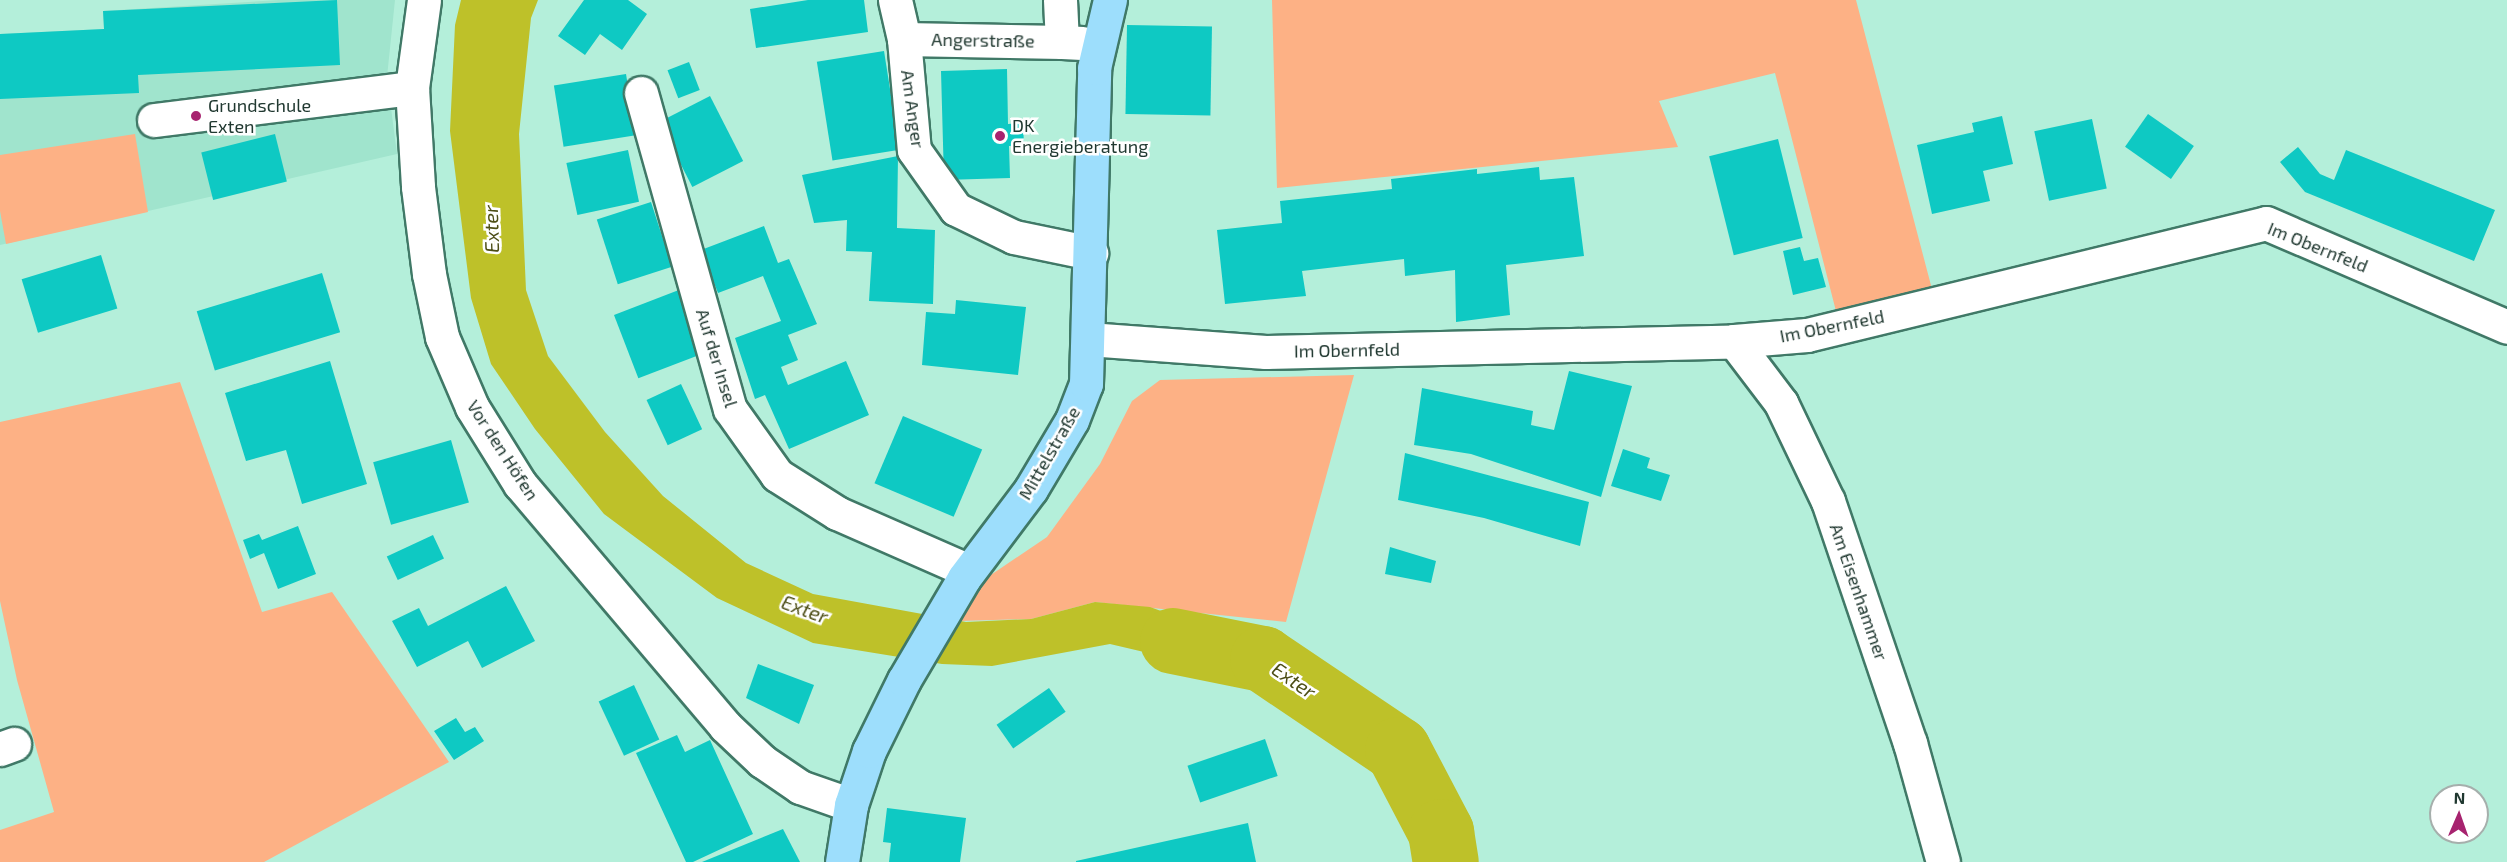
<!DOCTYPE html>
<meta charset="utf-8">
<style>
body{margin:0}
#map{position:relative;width:2507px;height:862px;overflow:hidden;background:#b4efda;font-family:"Exo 2",sans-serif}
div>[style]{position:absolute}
.built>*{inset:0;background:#a0e4cd}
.green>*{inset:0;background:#fdb185}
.water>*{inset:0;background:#bec129}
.river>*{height:66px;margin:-33px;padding:0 33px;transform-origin:33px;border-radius:33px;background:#bec129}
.building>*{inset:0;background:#0ec9c3;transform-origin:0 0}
.roads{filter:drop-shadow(2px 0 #407967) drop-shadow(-2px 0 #407967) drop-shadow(0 2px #407967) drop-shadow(0 -2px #407967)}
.minor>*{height:33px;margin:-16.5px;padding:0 16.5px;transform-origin:16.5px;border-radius:16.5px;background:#fff}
.major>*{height:33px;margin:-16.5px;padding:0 16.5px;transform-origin:16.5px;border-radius:16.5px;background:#9ddefc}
.dots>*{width:16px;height:16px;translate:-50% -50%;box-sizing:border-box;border:3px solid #fff;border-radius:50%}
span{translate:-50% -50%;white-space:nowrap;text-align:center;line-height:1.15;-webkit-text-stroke:5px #fff;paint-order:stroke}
.street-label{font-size:18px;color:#203830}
.poi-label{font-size:18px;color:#203830}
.left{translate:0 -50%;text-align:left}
.water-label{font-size:20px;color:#4d4e16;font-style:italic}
.north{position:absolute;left:2429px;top:784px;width:60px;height:60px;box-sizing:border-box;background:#fff;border:2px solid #a6afac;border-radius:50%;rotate:2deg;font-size:16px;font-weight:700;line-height:24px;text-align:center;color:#203830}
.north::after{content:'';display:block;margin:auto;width:21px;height:27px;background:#a7236f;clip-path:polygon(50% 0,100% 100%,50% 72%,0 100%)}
</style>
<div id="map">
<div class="built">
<i style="clip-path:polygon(279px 0,395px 0,387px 77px,397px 154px,0 245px,0 34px,104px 29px,103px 11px)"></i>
</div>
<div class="green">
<i style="clip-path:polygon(1272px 0,1856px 0,1933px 293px,1838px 319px,1775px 73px,1659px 101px,1678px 147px,1277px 188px)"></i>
<i style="clip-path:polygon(135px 134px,148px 212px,6px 244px,0 211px,0 155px)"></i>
<i style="clip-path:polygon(1354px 375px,1286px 622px,1095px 602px,1031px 619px,959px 621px,979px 583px,1047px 537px,1100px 464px,1132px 401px,1160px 380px)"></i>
<i style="clip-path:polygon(180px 382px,262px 612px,332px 592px,449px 762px,264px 862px,0 862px,0 830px,54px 812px,17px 680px,0 601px,0 422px)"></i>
</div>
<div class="water">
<i style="clip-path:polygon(461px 0,538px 0,531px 18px,519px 134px,526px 290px,548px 356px,605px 432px,663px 496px,746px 563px,813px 594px,966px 622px,1031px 619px,1095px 602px,1150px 607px,1208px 628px,1263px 659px,1208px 667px,1110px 644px,992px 666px,942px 664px,813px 643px,717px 598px,604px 514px,535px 429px,491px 364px,471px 298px,450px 131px,455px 25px)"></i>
</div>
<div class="river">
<i style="left:1173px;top:641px;width:92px;rotate:11.3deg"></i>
<i style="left:1263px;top:659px;width:163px;rotate:34deg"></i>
<i style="left:1398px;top:750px;width:93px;rotate:62.3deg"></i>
<i style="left:1441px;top:832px;width:30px;rotate:81deg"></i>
</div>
<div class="building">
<i style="clip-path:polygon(337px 0,340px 65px,138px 75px,139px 93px,0 99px,0 34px,104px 29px,103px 11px)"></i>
<i style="clip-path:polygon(584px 0,628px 0,647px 14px,622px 50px,600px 34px,585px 55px,558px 36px)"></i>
<i style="clip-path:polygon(864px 0,868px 32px,756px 48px,750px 9px,808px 0)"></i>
<i style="left:1127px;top:25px;width:85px;height:89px;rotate:1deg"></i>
<i style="left:884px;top:51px;width:100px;height:68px;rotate:81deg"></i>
<i style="left:689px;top:62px;width:30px;height:23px;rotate:69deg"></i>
<i style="clip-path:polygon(1007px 69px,1008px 124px,1023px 123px,1024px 145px,1009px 146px,1010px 178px,944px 180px,941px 71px)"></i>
<i style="left:626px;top:74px;width:62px;height:73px;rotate:81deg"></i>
<i style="left:710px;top:96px;width:73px;height:57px;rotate:63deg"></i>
<i style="left:2148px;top:114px;width:56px;height:40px;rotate:35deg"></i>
<i style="clip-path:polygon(2002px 116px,2013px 164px,1983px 171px,1990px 201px,1932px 214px,1917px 145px,1974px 132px,1972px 123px)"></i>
<i style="left:2092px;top:119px;width:71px;height:59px;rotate:78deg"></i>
<i style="left:275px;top:134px;width:49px;height:76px;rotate:76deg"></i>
<i style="left:1778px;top:139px;width:102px;height:71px;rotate:76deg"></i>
<i style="clip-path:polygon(2298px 147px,2320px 174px,2334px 180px,2346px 150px,2495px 210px,2474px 261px,2305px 192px,2280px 162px)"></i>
<i style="left:628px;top:150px;width:53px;height:63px;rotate:78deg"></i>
<i style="clip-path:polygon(898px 156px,897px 228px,935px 230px,933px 304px,869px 301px,872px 252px,846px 251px,847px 220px,814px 223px,802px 175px)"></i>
<i style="clip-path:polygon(1539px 167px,1540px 180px,1574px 177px,1584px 256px,1506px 265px,1510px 315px,1456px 322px,1455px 270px,1405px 276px,1404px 259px,1302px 271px,1306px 296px,1225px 304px,1217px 230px,1282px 223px,1280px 201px,1392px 189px,1391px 179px,1477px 169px,1477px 174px)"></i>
<i style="left:651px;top:202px;width:68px;height:57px;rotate:72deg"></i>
<i style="clip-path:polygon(764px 226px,778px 263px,789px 259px,817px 324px,788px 335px,798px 360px,781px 367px,788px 385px,846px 361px,869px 415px,789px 449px,765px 395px,755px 399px,735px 338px,781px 321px,763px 276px,718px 293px,701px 250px)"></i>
<i style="clip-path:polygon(1800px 247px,1804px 261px,1818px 258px,1826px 287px,1793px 295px,1783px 251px)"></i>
<i style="left:101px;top:255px;width:56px;height:83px;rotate:73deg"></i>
<i style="left:322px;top:273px;width:62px;height:131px;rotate:73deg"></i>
<i style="left:684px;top:288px;width:68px;height:75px;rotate:69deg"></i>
<i style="clip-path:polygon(956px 300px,1026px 307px,1018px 375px,922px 365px,926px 312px,955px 314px)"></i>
<i style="clip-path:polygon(330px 361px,367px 484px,302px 504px,286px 450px,246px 461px,225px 393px)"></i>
<i style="clip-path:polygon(1569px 371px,1632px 386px,1601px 497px,1471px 454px,1414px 445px,1422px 388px,1533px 411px,1531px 425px,1554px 430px)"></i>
<i style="left:681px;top:384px;width:50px;height:38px;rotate:65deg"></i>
<i style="left:903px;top:416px;width:86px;height:73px;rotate:23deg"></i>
<i style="left:451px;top:440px;width:65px;height:81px;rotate:74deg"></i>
<i style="clip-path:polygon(1623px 449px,1650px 458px,1647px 468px,1670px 475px,1661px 501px,1611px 486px)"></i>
<i style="clip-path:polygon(1405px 453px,1589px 502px,1580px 546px,1484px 518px,1398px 500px)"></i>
<i style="clip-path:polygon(298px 526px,316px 574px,278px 589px,264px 553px,250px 559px,243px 540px,259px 534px,262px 540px)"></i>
<i style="left:433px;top:535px;width:26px;height:51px;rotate:65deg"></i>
<i style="clip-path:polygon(1390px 547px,1436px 561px,1431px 583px,1385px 574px)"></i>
<i style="clip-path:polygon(506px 586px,535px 641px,482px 668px,468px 641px,417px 667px,392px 621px,419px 608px,428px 626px)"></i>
<i style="clip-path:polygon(758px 664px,814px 685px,799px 724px,746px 698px)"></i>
<i style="left:634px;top:685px;width:60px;height:39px;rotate:65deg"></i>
<i style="left:1049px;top:688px;width:29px;height:64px;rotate:55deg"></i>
<i style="clip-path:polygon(456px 718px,465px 732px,475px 727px,484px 741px,454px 760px,434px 731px)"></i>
<i style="clip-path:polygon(677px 735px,685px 752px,710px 740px,753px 834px,693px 862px,686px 862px,636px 753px)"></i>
<i style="left:1265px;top:739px;width:39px;height:82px;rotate:71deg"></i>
<i style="clip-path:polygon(887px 808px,966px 818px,960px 862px,889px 862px,891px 843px,883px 842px)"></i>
<i style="clip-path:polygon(1248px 823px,1256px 862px,1076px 862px,1076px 861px)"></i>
<i style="clip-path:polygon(783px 829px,800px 862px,702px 862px)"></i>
</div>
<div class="roads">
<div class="minor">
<i style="left:424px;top:0;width:89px;rotate:97.8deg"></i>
<i style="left:412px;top:88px;width:99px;rotate:86.5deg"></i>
<i style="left:418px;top:187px;width:88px;rotate:82.8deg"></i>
<i style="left:429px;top:274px;width:64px;rotate:78.3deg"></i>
<i style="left:442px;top:337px;width:76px;rotate:66.8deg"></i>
<i style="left:472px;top:407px;width:91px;rotate:58.1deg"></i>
<i style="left:520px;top:484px;width:317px;rotate:49.7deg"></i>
<i style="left:725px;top:726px;width:51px;rotate:43.4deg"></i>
<i style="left:762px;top:761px;width:46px;rotate:34.4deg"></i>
<i style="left:800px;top:787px;width:54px;rotate:19.4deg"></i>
<i style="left:895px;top:0;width:40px;rotate:77deg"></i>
<i style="left:904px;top:39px;width:111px;rotate:84.9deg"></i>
<i style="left:914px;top:150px;width:72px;rotate:54.6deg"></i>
<i style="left:956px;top:209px;width:64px;rotate:25.8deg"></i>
<i style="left:1014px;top:237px;width:79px;rotate:11.7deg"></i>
<i style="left:1060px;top:0;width:42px;rotate:87.3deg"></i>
<i style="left:1062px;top:42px;width:20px;rotate:3deg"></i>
<i style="left:904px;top:39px;width:158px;rotate:1.1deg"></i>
<i style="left:641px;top:93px;width:328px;rotate:74.3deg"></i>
<i style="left:730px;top:409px;width:81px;rotate:54.5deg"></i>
<i style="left:777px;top:475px;width:71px;rotate:32.3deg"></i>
<i style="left:837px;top:513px;width:144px;rotate:23.7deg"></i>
<i style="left:154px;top:120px;width:260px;rotate:-7.1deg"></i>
<i style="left:1088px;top:339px;width:178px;rotate:4.2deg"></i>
<i style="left:1266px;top:352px;width:468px;rotate:-1.3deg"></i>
<i style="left:1734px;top:341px;width:73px;rotate:-4.7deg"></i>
<i style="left:1807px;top:335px;width:472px;rotate:-13.7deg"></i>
<i style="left:2266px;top:223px;width:262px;rotate:23.3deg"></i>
<i style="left:1734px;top:341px;width:78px;rotate:52.8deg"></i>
<i style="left:1781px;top:403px;width:109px;rotate:64.4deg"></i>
<i style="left:1828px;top:501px;width:256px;rotate:71.3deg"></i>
<i style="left:1910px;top:743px;width:123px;rotate:74.5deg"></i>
<i style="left:0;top:749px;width:15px;rotate:-20deg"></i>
</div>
<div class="major">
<i style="left:842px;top:862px;width:58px;rotate:-81deg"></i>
<i style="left:851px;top:805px;width:57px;rotate:-71.6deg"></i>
<i style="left:869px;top:751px;width:79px;rotate:-63.8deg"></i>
<i style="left:904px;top:680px;width:118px;rotate:-59.5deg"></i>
<i style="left:964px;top:578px;width:111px;rotate:-53deg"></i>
<i style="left:1031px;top:489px;width:80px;rotate:-59.3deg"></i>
<i style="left:1072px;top:420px;width:39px;rotate:-69deg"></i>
<i style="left:1086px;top:384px;width:316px;rotate:-88.5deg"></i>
<i style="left:1094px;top:68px;width:70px;rotate:-76.8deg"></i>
</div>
</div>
<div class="dots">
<i style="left:196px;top:116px;background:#a7236f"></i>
<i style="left:1000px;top:136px;background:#a7236f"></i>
</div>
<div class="street-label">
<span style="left:983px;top:40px;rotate:1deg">Angerstraße</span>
<span style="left:913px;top:109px;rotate:82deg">Am Anger</span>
<span style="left:2318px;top:247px;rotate:22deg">Im Obernfeld</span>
<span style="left:1832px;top:326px;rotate:-11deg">Im Obernfeld</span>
<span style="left:1347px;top:350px;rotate:-1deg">Im Obernfeld</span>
<span style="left:717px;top:358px;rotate:73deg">Auf der Insel</span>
<span style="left:503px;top:450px;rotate:57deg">Vor den Höfen</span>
<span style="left:1049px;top:453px;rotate:-60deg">Mittelstraße</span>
<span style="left:1859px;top:592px;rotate:71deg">Am Eisenhammer</span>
</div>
<div class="poi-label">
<span class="left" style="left:208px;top:116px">Grundschule<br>Exten</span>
<span class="left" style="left:1012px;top:136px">DK<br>Energieberatung</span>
</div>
<div class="water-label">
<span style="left:491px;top:229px;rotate:-92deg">Exter</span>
<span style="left:805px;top:609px;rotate:20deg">Exter</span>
<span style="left:1294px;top:680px;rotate:34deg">Exter</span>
</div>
<div class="north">N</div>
</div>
